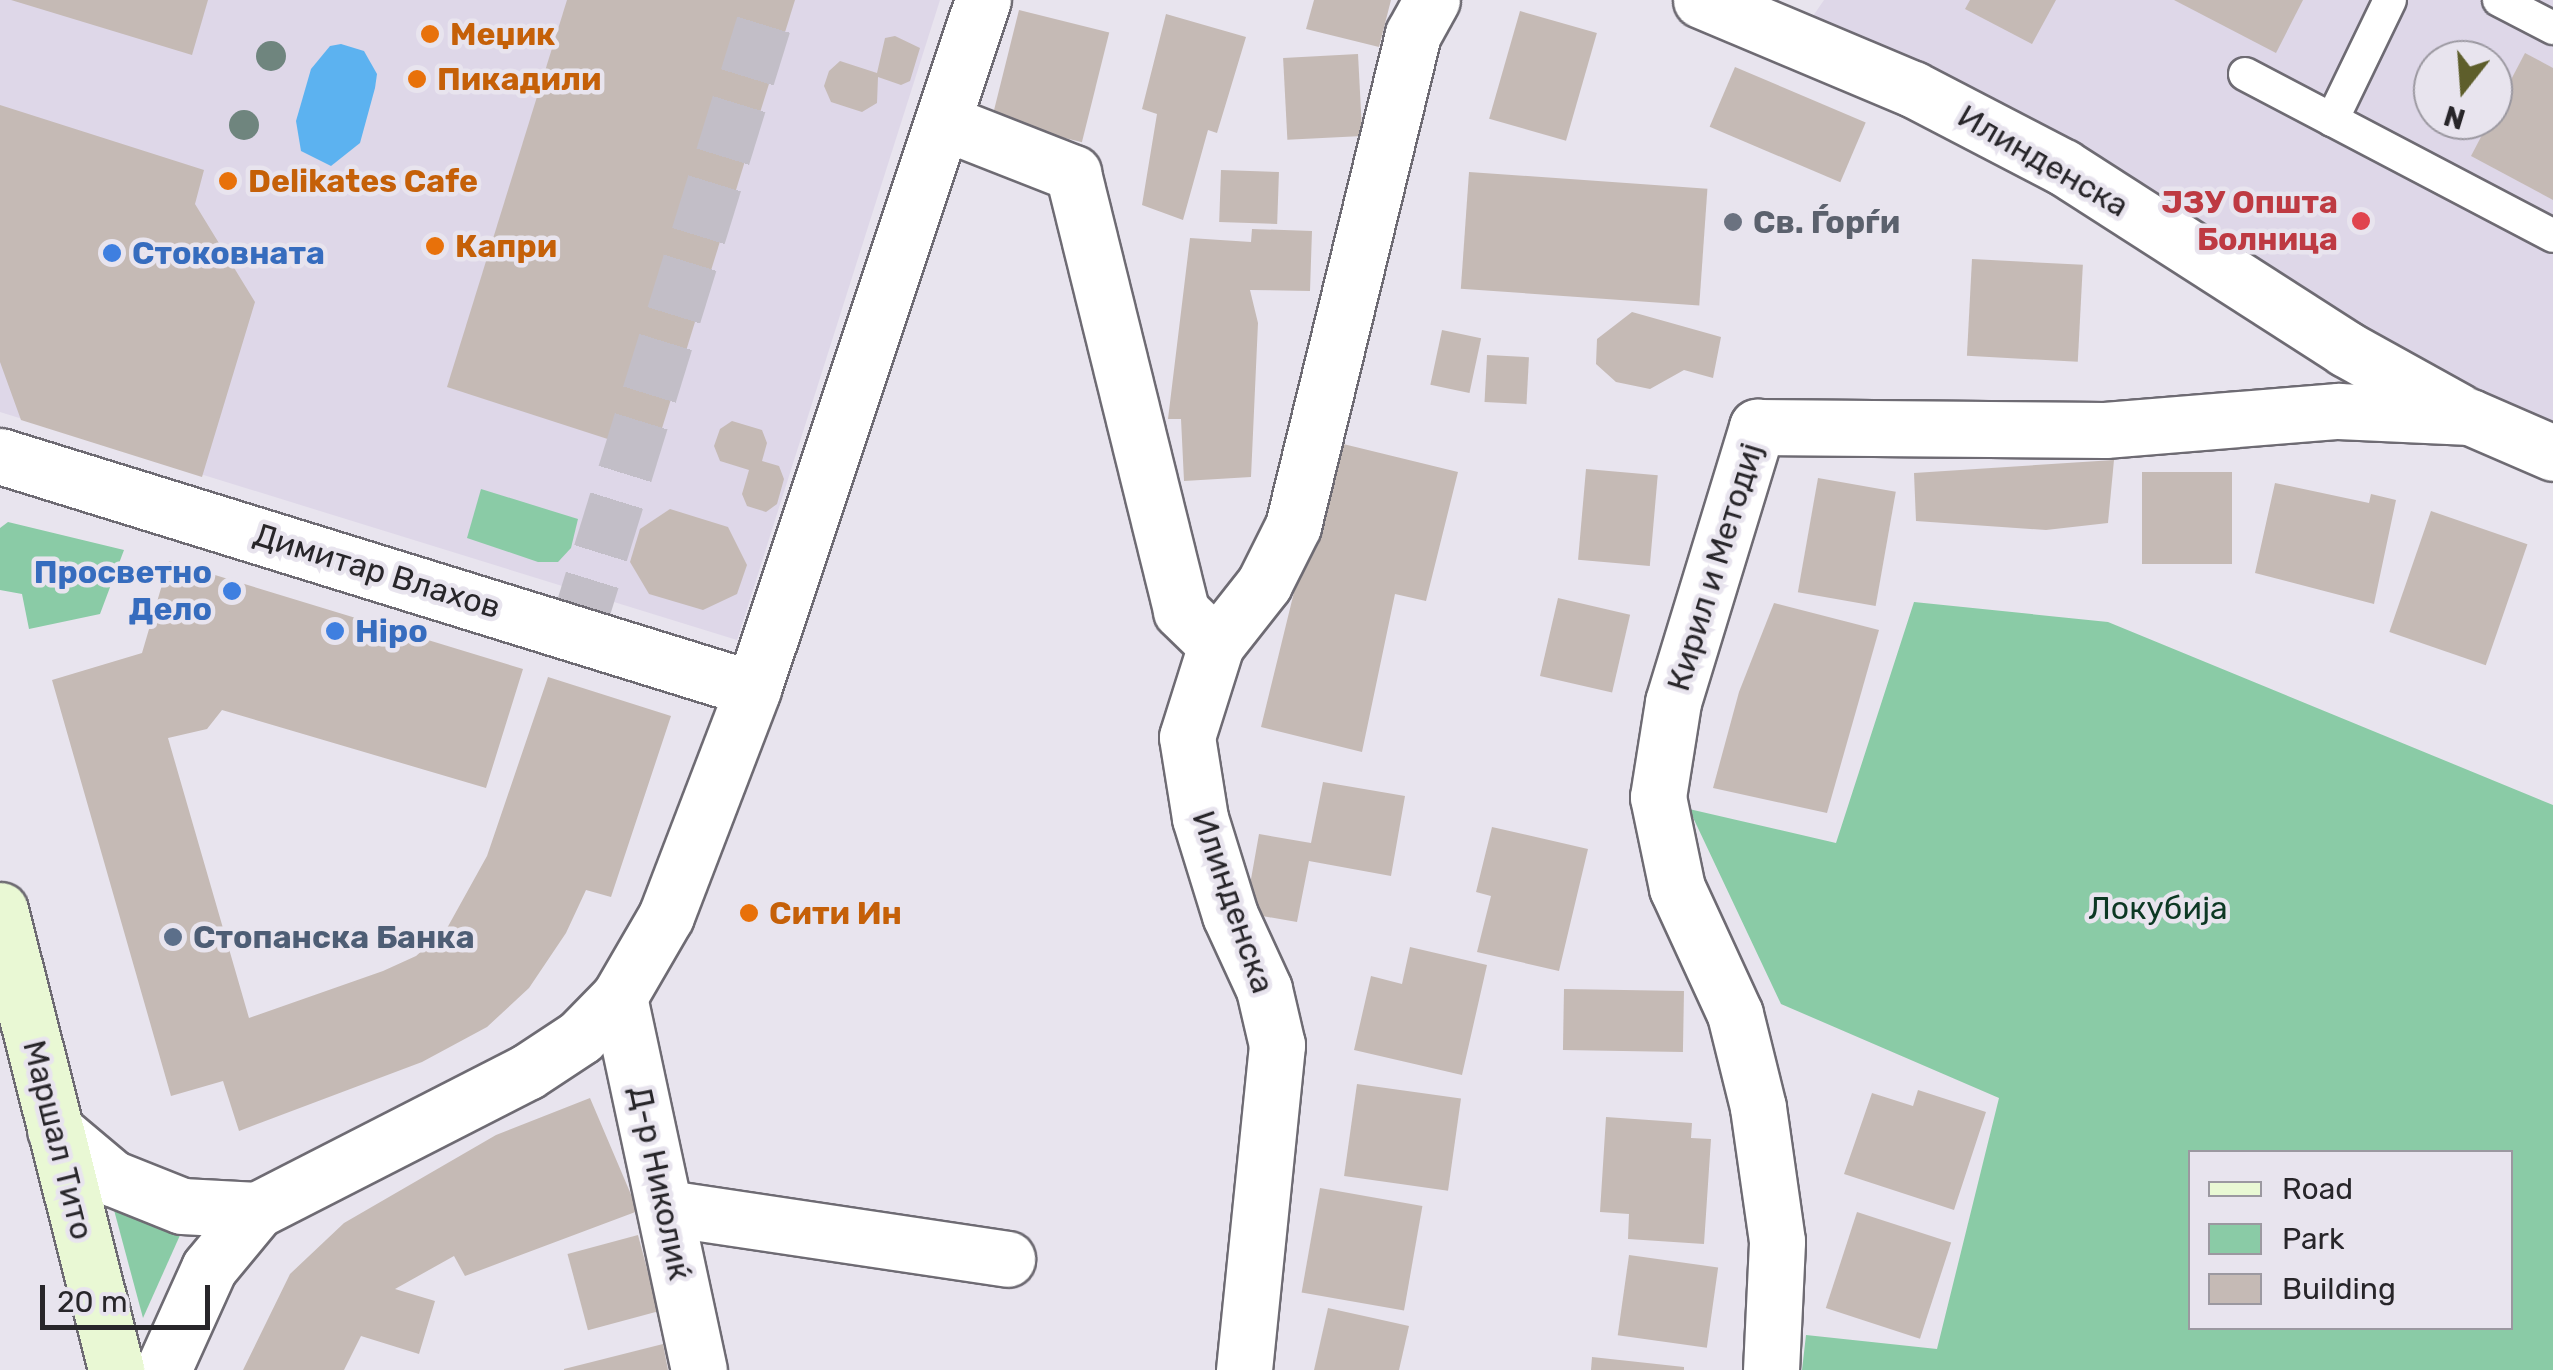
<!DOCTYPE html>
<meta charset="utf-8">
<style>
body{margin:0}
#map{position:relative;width:2553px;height:1370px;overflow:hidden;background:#e8e4ee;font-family:Rubik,sans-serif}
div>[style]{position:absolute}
.built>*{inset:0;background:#ded7e8}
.green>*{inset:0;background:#8acba6}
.water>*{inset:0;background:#5cb2f0}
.building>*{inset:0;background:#c5bab5;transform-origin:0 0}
.street-tunnel>*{height:55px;margin-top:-27.5px;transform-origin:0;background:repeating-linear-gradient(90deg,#c2bec7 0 55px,transparent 0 83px)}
.roads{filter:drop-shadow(2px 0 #6e6b73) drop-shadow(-2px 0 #6e6b73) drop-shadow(0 2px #6e6b73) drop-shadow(0 -2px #6e6b73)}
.lane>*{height:32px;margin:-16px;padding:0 16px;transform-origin:16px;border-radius:16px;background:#fff}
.street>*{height:55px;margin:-27.5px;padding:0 27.5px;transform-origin:27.5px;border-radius:27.5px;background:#fff}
.secondary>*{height:55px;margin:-27.5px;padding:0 27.5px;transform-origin:27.5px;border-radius:27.5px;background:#e9f8d4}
.trees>*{width:30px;height:30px;margin:-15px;border-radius:50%;background:#6f857e}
.dots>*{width:28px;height:28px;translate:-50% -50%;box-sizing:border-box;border:5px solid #e8e4ee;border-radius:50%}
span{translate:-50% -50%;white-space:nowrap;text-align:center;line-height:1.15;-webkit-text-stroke:9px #e8e4ee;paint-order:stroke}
.food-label{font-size:32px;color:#c56008;font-weight:700}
.left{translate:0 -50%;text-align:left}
.street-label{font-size:32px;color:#28262a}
.health-label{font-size:32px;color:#be3a42;font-weight:700}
.right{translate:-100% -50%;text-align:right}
.worship-label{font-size:32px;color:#5b616d;font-weight:700}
.shop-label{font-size:32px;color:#366cbe;font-weight:700}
.park-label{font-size:32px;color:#0c3823}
.service-label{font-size:32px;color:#4e5e75;font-weight:700}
.legend{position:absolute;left:2188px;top:1150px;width:325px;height:180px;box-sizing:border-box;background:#e8e4ee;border:2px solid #9b98a0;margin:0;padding:12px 18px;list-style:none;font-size:30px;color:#28262a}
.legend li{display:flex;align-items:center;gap:20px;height:50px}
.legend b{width:50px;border:2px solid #9b98a0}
.north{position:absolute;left:2413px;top:40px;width:100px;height:100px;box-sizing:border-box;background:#e8e4ee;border:2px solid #9b98a0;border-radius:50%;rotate:197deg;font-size:28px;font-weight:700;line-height:40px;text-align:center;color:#28262a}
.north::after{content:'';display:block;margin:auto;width:35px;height:45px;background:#5e5e2b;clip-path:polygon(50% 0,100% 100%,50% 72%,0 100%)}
.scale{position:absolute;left:40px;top:1285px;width:170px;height:45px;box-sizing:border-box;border:5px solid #28262a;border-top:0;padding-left:12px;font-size:30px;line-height:35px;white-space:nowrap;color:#28262a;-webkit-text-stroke:8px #e8e4ee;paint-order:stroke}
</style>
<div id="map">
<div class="built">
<i style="clip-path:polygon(0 0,940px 0,737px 640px,0 412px)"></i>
<i style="clip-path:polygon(evenodd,1824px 0,2553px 0,2553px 449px,1811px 19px,1824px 0,2433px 60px,2493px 60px,2493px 120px,2433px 120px,2433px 60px)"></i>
</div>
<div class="green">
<i style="clip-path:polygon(481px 489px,578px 519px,571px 548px,558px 562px,538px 562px,467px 538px)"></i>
<i style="clip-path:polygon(8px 522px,124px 550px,100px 614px,29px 629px,22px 594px,0 590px,0 528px)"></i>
<i style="clip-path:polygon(evenodd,1914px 602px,2108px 622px,2553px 805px,2553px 1370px,1802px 1370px,1806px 1335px,1937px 1349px,1999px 1098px,1781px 1004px,1689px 809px,1836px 843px,1914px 602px,2190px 1152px,2510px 1152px,2510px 1328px,2190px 1328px,2190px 1152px)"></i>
<i style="clip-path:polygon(114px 1210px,181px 1233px,143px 1318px)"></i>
</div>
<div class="water">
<i style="clip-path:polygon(341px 44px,364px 51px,377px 74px,375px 88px,360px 143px,331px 166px,301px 151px,296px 121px,311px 69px,330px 46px)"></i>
</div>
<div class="building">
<i style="clip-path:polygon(11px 0,208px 0,192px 55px)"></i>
<i style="clip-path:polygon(567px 0,795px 0,654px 454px,447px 387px)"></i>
<i style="clip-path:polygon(1314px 0,1391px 0,1379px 47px,1306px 29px)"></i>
<i style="clip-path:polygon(1970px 0,2056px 0,2032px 44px,1965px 9px)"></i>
<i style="clip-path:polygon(2174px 0,2303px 0,2276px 53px)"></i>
<i style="left:1019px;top:10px;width:93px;height:113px;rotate:14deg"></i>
<i style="left:1520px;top:11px;width:80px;height:112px;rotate:16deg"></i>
<i style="clip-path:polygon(1166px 14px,1246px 37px,1217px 133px,1208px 130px,1183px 220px,1142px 205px,1157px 114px,1142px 109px)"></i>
<i style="clip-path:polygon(895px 36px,920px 48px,910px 81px,901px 85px,878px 77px,877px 103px,862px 112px,831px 102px,824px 86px,829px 71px,840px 61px,877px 73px,885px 38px)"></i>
<i style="clip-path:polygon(2525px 53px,2553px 68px,2553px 200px,2471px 156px)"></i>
<i style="left:1358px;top:54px;width:82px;height:75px;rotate:87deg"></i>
<i style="left:1735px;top:67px;width:142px;height:65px;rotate:23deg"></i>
<i style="clip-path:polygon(0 105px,204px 170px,195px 204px,255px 302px,202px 477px,21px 420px,0 362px)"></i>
<i style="left:1221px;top:170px;width:58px;height:52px;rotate:2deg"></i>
<i style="left:1469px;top:172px;width:239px;height:117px;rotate:4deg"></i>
<i style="clip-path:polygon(1252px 229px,1312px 231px,1310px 291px,1250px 290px,1258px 323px,1251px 477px,1184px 481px,1181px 419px,1168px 419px,1190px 238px,1251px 242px)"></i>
<i style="left:1972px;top:259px;width:111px;height:97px;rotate:3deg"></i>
<i style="clip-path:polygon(1632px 312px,1721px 337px,1713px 378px,1684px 370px,1650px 389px,1616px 382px,1596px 364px,1597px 339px)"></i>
<i style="left:1442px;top:330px;width:40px;height:56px;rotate:12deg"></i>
<i style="left:1487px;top:355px;width:42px;height:47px;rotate:3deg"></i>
<i style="clip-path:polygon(732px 421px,762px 430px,767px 443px,762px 461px,779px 466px,784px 479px,777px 504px,766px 512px,747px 506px,742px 494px,749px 470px,720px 461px,714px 446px,720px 429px)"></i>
<i style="clip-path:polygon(1331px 441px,1458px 472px,1426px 601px,1395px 594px,1362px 752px,1261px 727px)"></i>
<i style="clip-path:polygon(2114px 460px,2108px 523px,2046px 530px,1916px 521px,1914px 473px)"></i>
<i style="left:1586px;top:469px;width:72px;height:91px;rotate:5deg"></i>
<i style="left:2142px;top:472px;width:90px;height:92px"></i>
<i style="left:1818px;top:478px;width:79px;height:116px;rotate:10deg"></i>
<i style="clip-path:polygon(2275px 483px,2369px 503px,2371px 494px,2396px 500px,2374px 604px,2255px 573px)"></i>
<i style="clip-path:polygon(670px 509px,728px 527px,747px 565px,737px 594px,703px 610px,649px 594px,630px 562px,640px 529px)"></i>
<i style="left:2431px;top:511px;width:102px;height:128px;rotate:19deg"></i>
<i style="clip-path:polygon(169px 561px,523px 669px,486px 788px,222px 710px,207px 729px,168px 738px,249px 1018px,383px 971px,416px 956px,446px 930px,487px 856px,548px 677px,671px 716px,611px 897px,586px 890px,566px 933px,529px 988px,487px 1027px,422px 1062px,239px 1131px,223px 1081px,171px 1096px,52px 680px,142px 653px)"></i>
<i style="left:1558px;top:598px;width:74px;height:80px;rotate:13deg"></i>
<i style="clip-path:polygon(1774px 603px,1879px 630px,1827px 813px,1713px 788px,1739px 692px)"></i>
<i style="clip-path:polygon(1323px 782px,1405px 796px,1391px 876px,1309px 861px,1297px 922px,1245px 913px,1259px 834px,1311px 843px)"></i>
<i style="clip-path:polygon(1492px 827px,1588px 849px,1559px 971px,1477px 952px,1491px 896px,1476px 892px)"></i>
<i style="clip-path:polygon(1410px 947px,1487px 965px,1462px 1075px,1354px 1050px,1371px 976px,1402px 984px)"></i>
<i style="left:1564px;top:989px;width:120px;height:61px;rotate:1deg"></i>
<i style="left:1357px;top:1084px;width:105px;height:93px;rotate:8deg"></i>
<i style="clip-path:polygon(1918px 1090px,1986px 1112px,1954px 1210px,1844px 1174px,1872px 1093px,1913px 1106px)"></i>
<i style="clip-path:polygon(590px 1098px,638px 1211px,465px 1276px,454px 1256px,395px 1289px,435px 1301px,419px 1354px,361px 1336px,344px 1370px,243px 1370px,290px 1274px,344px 1223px,496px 1135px)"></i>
<i style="clip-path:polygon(1606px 1117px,1692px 1123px,1691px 1138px,1711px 1139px,1704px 1244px,1628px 1239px,1629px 1214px,1600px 1212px)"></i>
<i style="left:1320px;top:1188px;width:104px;height:106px;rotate:10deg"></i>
<i style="left:1857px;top:1212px;width:99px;height:101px;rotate:18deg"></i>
<i style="left:638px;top:1235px;width:79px;height:73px;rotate:75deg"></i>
<i style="left:1629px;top:1255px;width:90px;height:81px;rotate:8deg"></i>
<i style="clip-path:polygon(1328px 1308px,1409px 1326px,1399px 1370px,1314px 1370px)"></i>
<i style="clip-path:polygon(663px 1344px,668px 1370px,564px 1370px,564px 1369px)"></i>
<i style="clip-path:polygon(1592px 1357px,1684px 1367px,1684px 1370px,1591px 1370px)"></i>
</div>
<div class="street-tunnel">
<i style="left:576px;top:632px;width:661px;rotate:-72.85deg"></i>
</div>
<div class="roads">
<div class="lane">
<i style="left:2499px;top:0;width:61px;rotate:27.4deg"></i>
<i style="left:2245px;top:74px;width:348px;rotate:27.7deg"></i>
<i style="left:2332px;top:120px;width:133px;rotate:-64.2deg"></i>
</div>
<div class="street">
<i style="left:1701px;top:0;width:230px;rotate:22.8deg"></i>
<i style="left:1913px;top:89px;width:169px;rotate:27.5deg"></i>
<i style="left:2063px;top:167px;width:336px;rotate:32.7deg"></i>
<i style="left:2346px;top:349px;width:128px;rotate:29deg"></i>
<i style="left:943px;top:122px;width:140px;rotate:21.4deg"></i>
<i style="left:1073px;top:173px;width:451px;rotate:76.1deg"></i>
<i style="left:1181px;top:611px;width:49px;rotate:44.2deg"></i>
<i style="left:0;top:456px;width:788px;rotate:17.19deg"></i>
<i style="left:619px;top:997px;width:381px;rotate:77.9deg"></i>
<i style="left:55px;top:1130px;width:75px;rotate:40.1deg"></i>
<i style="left:112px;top:1178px;width:75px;rotate:21.8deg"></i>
<i style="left:182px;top:1206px;width:75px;rotate:3.1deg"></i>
<i style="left:667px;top:1208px;width:344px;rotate:8.5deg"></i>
<i style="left:163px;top:1370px;width:112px;rotate:-65.7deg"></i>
<i style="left:209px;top:1268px;width:75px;rotate:-50.4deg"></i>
<i style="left:257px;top:1210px;width:303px;rotate:-27.1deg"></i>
<i style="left:527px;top:1072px;width:64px;rotate:-33.4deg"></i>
<i style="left:580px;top:1037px;width:56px;rotate:-45.7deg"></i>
<i style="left:619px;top:997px;width:94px;rotate:-59.9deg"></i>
<i style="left:666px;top:916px;width:243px;rotate:-69deg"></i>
<i style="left:753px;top:689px;width:726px;rotate:-71.54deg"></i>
<i style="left:1244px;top:1370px;width:327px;rotate:-84.2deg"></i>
<i style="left:1277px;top:1045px;width:57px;rotate:-103.1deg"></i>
<i style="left:1264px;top:989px;width:81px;rotate:-114.7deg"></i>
<i style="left:1230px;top:915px;width:102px;rotate:-107.2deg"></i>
<i style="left:1200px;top:818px;width:82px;rotate:-99.1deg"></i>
<i style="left:1187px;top:737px;width:96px;rotate:-72.5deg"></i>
<i style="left:1216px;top:645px;width:78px;rotate:-51.8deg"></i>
<i style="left:1264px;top:584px;width:65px;rotate:-63.4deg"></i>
<i style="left:1293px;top:526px;width:506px;rotate:-76.29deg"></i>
<i style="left:1413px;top:34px;width:39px;rotate:-61deg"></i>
<i style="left:1771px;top:1370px;width:129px;rotate:-87.3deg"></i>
<i style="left:1777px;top:1241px;width:135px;rotate:-98.1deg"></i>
<i style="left:1758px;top:1107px;width:96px;rotate:-103.9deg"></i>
<i style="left:1735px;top:1014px;width:139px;rotate:-114.7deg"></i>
<i style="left:1677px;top:888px;width:93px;rotate:-101.8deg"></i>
<i style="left:1658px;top:797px;width:96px;rotate:-81deg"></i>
<i style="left:1673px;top:702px;width:288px;rotate:-73deg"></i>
<i style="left:1757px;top:427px;width:348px;rotate:0.5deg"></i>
<i style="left:2105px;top:430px;width:234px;rotate:-4.7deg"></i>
<i style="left:2338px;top:411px;width:132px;rotate:2.6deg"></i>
<i style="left:2470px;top:417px;width:90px;rotate:23.4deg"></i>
</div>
<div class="secondary">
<i style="left:0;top:910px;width:474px;rotate:75.8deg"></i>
</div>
</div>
<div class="trees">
<i style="left:271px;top:56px"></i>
<i style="left:244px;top:125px"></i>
</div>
<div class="dots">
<i style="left:430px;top:34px;background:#e8710a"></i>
<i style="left:417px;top:79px;background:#e8710a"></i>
<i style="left:228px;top:181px;background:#e8710a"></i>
<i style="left:2361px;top:221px;background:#e0444e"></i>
<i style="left:1733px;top:222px;background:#6b7280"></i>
<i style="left:435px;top:246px;background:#e8710a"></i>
<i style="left:112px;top:253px;background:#3f7fe0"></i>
<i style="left:232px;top:591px;background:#3f7fe0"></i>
<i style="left:335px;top:631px;background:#3f7fe0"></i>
<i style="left:749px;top:913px;background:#e8710a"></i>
<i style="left:173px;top:937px;background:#5c6f8a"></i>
</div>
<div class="food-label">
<span class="left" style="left:450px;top:34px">Меџик</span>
<span class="left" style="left:437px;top:79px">Пикадили</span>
<span class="left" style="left:248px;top:181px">Delikates Cafe</span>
<span class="left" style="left:455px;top:246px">Капри</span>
<span class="left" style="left:769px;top:913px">Сити Ин</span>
</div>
<div class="street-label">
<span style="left:2043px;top:161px;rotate:30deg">Илинденска</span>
<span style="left:1715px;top:567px;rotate:-73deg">Кирил и Методиј</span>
<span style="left:377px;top:571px;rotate:17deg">Димитар Влахов</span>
<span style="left:1233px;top:902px;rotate:71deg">Илинденска</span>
<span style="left:58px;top:1140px;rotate:76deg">Маршал Тито</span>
<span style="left:660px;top:1183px;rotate:78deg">Д-р Николиќ</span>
</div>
<div class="health-label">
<span class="right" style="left:2338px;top:221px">ЈЗУ Општа<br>Болница</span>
</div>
<div class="worship-label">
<span class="left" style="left:1753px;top:222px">Св. Ѓорѓи</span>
</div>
<div class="shop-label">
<span class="left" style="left:132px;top:253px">Стоковната</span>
<span class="right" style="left:212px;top:591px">Просветно<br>Дело</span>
<span class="left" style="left:355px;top:631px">Hipo</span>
</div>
<div class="park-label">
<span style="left:2158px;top:908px">Локубија</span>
</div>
<div class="service-label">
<span class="left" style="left:193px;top:937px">Стопанска Банка</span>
</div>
<ul class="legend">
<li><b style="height:12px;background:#e9f8d4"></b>Road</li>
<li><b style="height:28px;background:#8acba6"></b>Park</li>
<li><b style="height:28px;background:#c5bab5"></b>Building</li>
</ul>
<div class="north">N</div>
<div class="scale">20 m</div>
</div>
